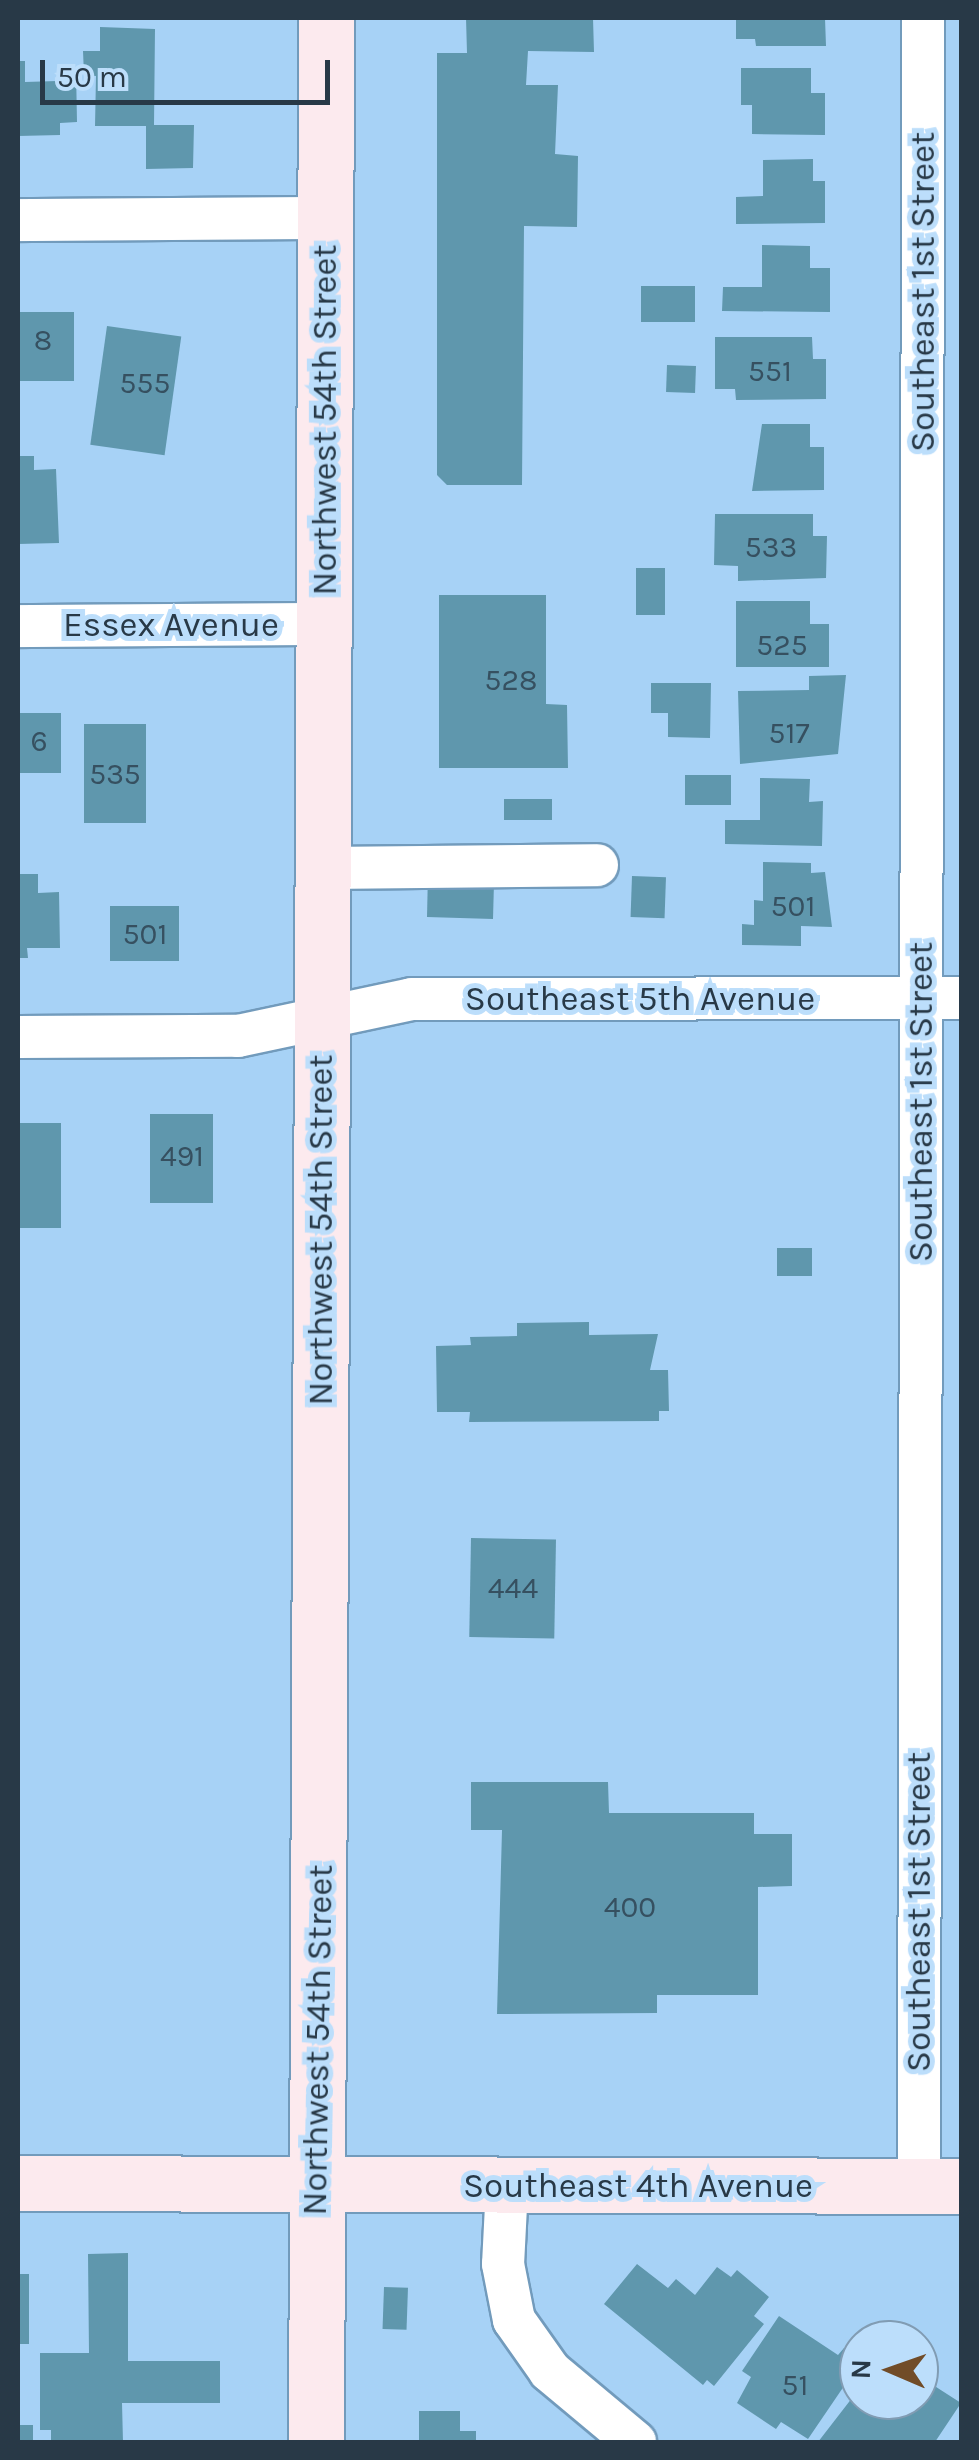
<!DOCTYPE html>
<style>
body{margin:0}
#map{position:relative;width:979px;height:2460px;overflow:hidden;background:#a7d2f6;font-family:Karla,sans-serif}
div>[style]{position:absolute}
.building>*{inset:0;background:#5f97ad;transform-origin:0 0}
.roads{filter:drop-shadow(2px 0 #729bbc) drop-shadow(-2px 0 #729bbc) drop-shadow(0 2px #729bbc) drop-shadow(0 -2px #729bbc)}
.minor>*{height:42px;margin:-21px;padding:0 21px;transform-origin:21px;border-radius:21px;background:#fff}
.secondary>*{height:55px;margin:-27.5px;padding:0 27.5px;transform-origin:27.5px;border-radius:27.5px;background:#fceaee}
span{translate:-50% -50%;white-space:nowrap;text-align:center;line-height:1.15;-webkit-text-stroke:10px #bcdefb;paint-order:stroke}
.number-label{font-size:30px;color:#365060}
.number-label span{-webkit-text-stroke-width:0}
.street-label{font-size:35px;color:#283947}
.frame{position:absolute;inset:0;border:20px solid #283947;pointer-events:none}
.north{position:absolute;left:839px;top:2320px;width:100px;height:100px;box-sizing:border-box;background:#bcdefb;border:2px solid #819cb3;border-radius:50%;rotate:272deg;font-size:28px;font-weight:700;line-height:40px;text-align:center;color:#283947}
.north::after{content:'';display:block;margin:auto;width:35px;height:45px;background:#714c28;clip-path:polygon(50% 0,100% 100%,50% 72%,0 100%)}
.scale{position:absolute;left:40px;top:60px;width:290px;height:45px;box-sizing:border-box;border:5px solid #283947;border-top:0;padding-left:12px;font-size:30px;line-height:35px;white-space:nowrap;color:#283947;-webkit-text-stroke:8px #bcdefb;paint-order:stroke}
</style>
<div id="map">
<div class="building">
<i style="clip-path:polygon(466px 18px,593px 18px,594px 52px,528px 51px,526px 85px,558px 85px,555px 154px,578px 156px,577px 227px,524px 226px,522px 485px,447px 485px,437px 475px,437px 53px,467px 53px)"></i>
<i style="clip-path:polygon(736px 18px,825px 18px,826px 46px,756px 46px,755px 39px,736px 39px)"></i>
<i style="clip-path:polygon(100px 27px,155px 29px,154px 125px,194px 125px,193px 168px,146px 169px,146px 126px,95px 126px,96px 76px,84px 75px,83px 51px,100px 51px)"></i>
<i style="clip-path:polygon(18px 61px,25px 61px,25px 82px,57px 81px,57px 69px,76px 69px,77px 122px,60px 123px,60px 135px,18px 136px)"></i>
<i style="clip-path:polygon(741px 68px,811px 68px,811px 93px,825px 93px,825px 135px,752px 134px,752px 105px,741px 105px)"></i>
<i style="clip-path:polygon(813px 159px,813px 181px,825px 181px,825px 223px,736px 224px,736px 197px,763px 196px,763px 160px)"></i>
<i style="clip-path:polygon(762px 245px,810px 246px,810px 268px,830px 268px,830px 312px,722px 311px,723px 287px,762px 287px)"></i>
<i style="left:695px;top:286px;width:36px;height:54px;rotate:90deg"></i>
<i style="left:18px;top:312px;width:56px;height:69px"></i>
<i style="left:107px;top:326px;width:75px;height:120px;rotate:8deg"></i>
<i style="clip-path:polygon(715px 337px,812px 337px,813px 359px,826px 359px,826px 399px,736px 400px,735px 389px,715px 389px)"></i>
<i style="left:667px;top:365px;width:29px;height:27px;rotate:2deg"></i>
<i style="clip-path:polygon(762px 424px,810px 424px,810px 447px,824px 447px,824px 490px,752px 491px)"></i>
<i style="clip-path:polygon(18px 456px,34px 456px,34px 470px,56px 469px,59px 543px,18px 544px)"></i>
<i style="clip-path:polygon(715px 514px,813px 514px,813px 536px,827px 536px,826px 578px,738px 581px,738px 566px,714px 565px)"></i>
<i style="left:636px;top:568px;width:29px;height:47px"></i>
<i style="clip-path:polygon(439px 595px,546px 595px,546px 704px,567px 705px,568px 768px,439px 768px)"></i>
<i style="clip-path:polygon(736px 601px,810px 601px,810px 624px,829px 624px,829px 667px,736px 667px)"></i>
<i style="clip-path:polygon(846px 675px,838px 754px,740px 764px,738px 691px,809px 690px,809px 676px)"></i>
<i style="clip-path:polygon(651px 683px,711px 683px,710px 738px,668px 737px,668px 713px,651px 713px)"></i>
<i style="left:18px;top:713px;width:43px;height:60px"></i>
<i style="left:84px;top:724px;width:62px;height:99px"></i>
<i style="left:685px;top:775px;width:46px;height:30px"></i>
<i style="clip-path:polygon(760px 778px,810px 779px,809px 802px,823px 801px,822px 846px,725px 844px,725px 820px,760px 820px)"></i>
<i style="left:552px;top:799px;width:21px;height:48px;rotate:90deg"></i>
<i style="clip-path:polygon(763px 862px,811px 863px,811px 873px,825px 872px,832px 927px,801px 926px,801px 946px,742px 945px,742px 924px,754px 925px,754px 900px,763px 901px)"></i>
<i style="clip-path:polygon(428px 873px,494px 882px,493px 919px,427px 917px)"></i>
<i style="clip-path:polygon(18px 874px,38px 874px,38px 893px,59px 892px,60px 948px,27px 948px,28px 958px,18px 958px)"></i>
<i style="left:632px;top:876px;width:34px;height:41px;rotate:2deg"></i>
<i style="left:179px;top:906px;width:55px;height:69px;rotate:90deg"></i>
<i style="left:150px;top:1114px;width:63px;height:89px"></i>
<i style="left:18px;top:1123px;width:43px;height:105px"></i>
<i style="left:777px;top:1248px;width:35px;height:28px"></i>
<i style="clip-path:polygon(589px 1322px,589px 1335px,658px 1334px,650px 1370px,668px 1370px,669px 1411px,659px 1411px,659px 1421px,469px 1422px,470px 1412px,437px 1412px,436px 1346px,471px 1345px,470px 1337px,517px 1336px,517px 1323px)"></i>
<i style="left:471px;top:1538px;width:85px;height:99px;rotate:1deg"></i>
<i style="clip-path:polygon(471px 1782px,608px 1782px,609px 1813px,754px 1813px,754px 1834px,792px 1834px,792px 1886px,758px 1887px,758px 1995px,657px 1995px,657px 2013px,497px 2014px,502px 1830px,471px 1830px)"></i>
<i style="clip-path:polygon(128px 2253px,128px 2361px,220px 2361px,220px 2403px,122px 2403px,123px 2442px,51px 2442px,51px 2430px,40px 2430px,40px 2353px,89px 2353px,88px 2254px)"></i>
<i style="clip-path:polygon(637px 2264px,668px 2288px,676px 2279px,695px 2295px,717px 2267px,731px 2277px,737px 2270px,769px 2297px,754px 2316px,764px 2324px,714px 2386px,707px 2380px,703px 2385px,604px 2304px)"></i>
<i style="left:18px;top:2274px;width:11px;height:70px"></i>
<i style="left:384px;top:2287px;width:24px;height:42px;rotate:2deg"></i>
<i style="clip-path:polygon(779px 2316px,838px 2355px,844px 2348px,856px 2356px,851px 2363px,857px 2367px,808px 2439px,781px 2422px,776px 2429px,737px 2403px,751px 2377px,742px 2371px)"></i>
<i style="clip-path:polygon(919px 2376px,961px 2403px,935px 2442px,818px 2442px,859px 2389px,859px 2400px,919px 2400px)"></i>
<i style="clip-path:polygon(419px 2411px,460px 2411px,460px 2431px,476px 2431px,476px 2442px,419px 2442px)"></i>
<i style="left:18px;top:2425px;width:15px;height:17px"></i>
</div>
<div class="roads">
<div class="minor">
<i style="left:18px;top:220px;width:307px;rotate:-0.4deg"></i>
<i style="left:18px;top:626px;width:306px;rotate:-0.4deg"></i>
<i style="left:322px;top:868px;width:275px;rotate:-0.6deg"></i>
<i style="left:18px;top:1037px;width:220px;rotate:-0.3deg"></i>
<i style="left:238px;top:1036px;width:178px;rotate:-12deg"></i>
<i style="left:412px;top:999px;width:550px;rotate:-0.1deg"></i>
<i style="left:507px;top:2186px;width:78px;rotate:92.9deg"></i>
<i style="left:503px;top:2264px;width:57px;rotate:78.9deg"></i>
<i style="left:514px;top:2320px;width:62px;rotate:54.8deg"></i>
<i style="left:550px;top:2371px;width:111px;rotate:39.9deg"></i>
<i style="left:919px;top:2187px;width:2169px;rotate:-89.89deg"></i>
</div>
<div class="secondary">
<i style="left:18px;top:2183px;width:944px;rotate:0.18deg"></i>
<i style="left:316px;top:2442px;width:2424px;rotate:-89.76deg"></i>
</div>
</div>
<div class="number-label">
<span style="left:43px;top:340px">8</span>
<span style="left:770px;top:371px">551</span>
<span style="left:145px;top:383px">555</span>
<span style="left:771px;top:547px">533</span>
<span style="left:782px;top:645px">525</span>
<span style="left:511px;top:680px">528</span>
<span style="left:789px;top:733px">517</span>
<span style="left:39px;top:741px">6</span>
<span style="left:115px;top:774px">535</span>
<span style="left:793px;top:906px">501</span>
<span style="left:145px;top:934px">501</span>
<span style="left:182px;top:1156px">491</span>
<span style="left:513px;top:1588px">444</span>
<span style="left:630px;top:1907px">400</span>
<span style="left:795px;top:2385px">51</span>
</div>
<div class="street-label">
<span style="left:923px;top:292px;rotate:-90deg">Southeast 1st Street</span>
<span style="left:325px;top:420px;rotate:-90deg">Northwest 54th Street</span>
<span style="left:171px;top:625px">Essex Avenue</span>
<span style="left:640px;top:999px">Southeast 5th Avenue</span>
<span style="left:921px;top:1102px;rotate:-90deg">Southeast 1st Street</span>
<span style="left:321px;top:1230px;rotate:-90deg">Northwest 54th Street</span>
<span style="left:919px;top:1912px;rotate:-90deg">Southeast 1st Street</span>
<span style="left:318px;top:2040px;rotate:-89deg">Northwest 54th Street</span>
<span style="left:638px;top:2186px">Southeast 4th Avenue</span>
</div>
<div class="frame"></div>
<div class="north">N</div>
<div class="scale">50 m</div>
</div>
